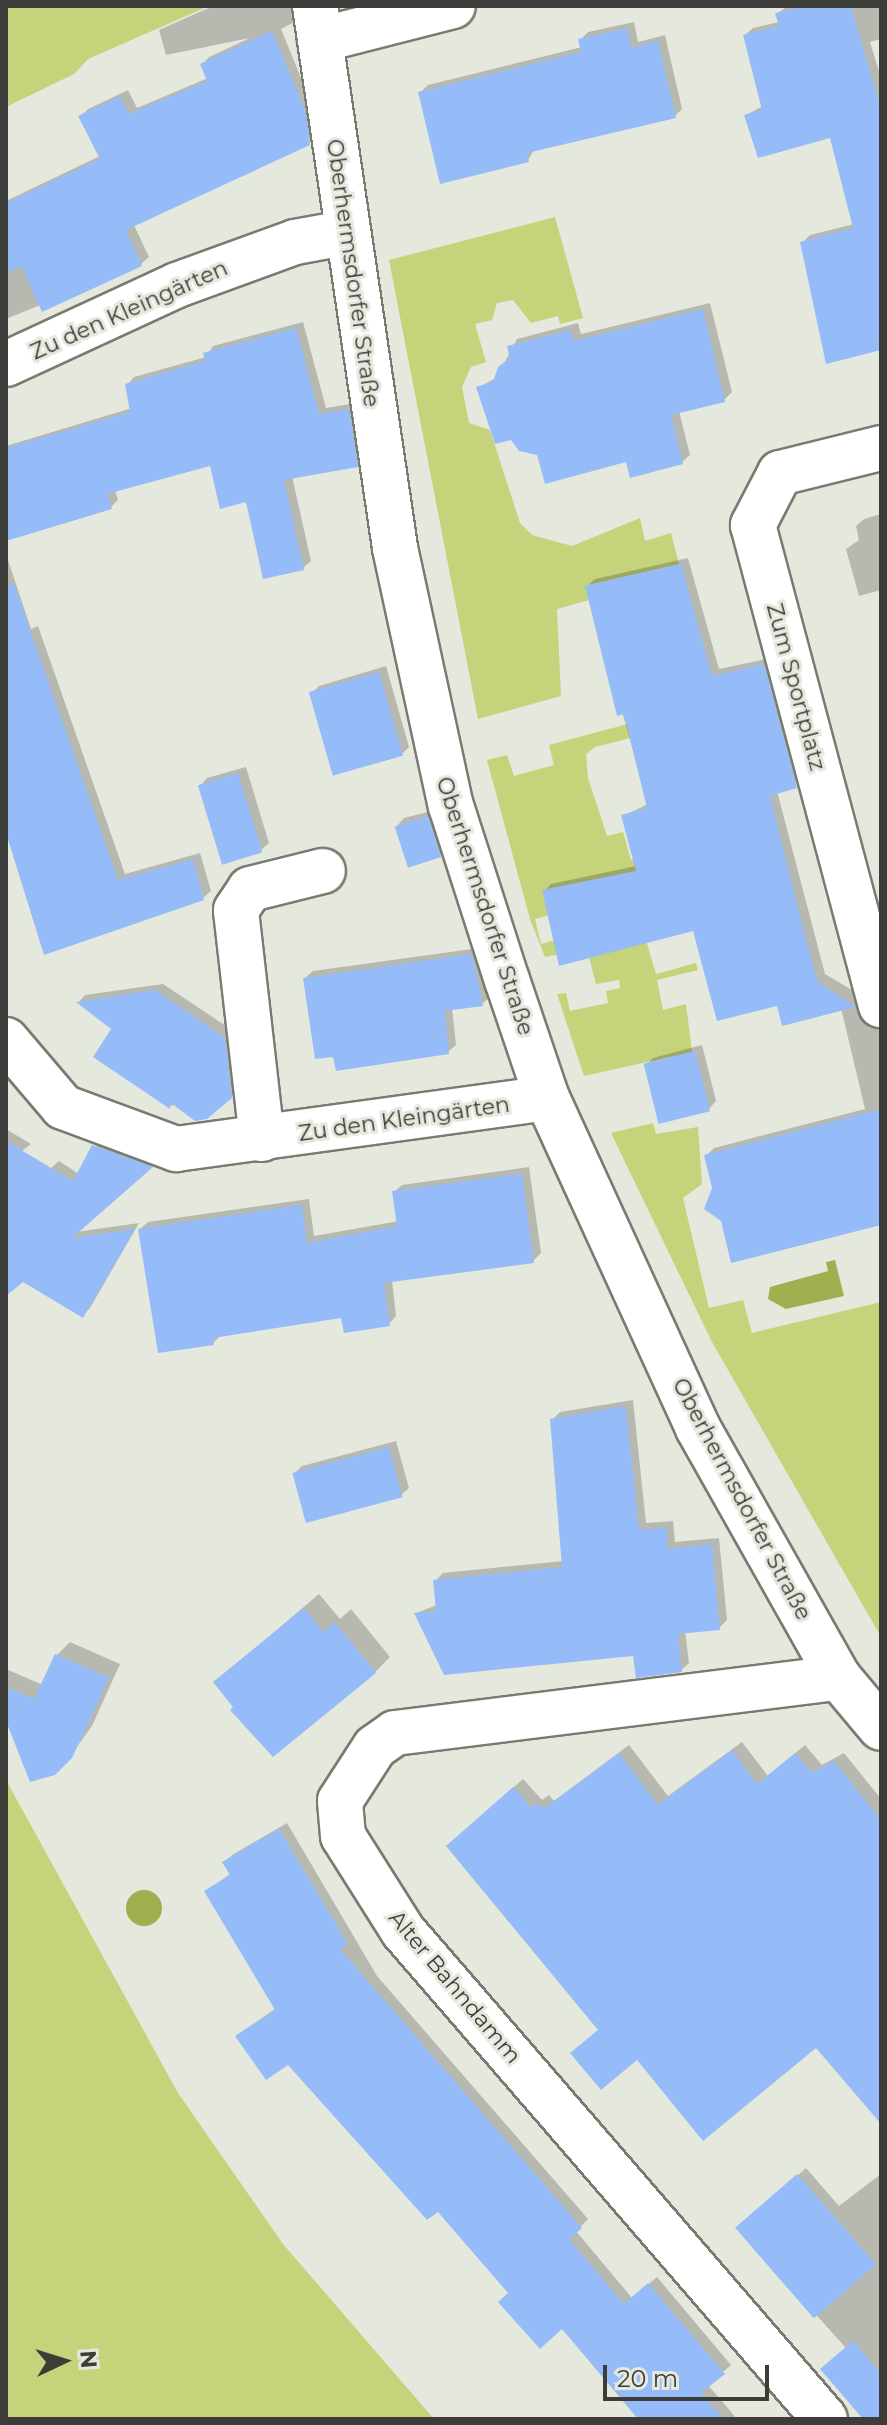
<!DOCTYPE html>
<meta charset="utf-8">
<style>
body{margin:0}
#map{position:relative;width:887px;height:2425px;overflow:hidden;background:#e5e8dc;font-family:Montserrat,sans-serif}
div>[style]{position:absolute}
.green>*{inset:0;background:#c5d37b}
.water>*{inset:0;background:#a1af51}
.round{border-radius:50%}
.shadow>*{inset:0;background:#0003}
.building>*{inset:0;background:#95bcf9;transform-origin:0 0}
.roads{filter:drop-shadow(2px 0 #787b70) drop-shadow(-2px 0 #787b70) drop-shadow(0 2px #787b70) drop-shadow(0 -2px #787b70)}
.minor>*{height:44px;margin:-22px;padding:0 22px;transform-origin:22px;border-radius:22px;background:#fff}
span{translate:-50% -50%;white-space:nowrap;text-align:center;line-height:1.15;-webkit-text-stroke:6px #e5e8dc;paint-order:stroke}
.street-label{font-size:22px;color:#3c3d39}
.frame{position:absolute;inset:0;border:8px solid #3c3d39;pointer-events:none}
.north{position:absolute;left:24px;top:2321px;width:80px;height:80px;-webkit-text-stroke:6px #e5e8dc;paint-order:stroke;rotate:86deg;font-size:22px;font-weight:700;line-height:32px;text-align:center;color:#3c3d39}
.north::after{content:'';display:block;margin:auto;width:28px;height:36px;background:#3c3d39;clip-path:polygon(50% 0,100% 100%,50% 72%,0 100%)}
.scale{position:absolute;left:603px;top:2365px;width:166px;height:36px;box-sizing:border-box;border:4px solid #3c3d39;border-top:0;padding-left:10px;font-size:24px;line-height:28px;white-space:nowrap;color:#3c3d39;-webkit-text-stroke:6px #e5e8dc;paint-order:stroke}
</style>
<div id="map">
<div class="green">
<i style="clip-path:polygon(6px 6px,209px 6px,88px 59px,74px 74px,6px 107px)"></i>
<i style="clip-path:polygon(555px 217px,583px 318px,560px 324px,558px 316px,531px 323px,513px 300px,497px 303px,492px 320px,475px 324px,486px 362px,471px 367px,462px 387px,469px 423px,490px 430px,520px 523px,532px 535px,572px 546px,640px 518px,645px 541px,671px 533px,679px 564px,587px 585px,589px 600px,557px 609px,561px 696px,478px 719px,389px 260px)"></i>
<i style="clip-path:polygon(evenodd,733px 696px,736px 711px,595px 747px,586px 754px,588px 778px,607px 836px,623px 832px,631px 860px,658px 853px,645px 937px,656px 974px,696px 963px,698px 970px,657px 980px,663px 1010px,686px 1004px,692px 1052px,584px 1076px,557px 994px,566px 993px,570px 1011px,608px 1003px,606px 991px,620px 988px,619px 980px,596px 984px,587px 949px,545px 957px,530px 919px,487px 760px,507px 755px,514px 776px,554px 765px,549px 745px,733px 696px,567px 910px,589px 931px,541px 944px,535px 919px,567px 910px)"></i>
<i style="clip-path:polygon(653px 1123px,656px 1134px,698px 1127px,702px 1184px,683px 1198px,709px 1308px,743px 1300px,752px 1333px,881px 1302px,881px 1637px,712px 1342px,611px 1133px)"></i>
<i style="clip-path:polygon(6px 1780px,178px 2093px,283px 2244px,434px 2419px,6px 2419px)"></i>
</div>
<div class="water">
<i style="clip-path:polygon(835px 1260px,844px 1296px,786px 1309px,768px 1299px,770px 1287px,828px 1271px,826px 1262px)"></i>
<i class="round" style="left:126px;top:1890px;width:36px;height:36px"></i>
</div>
<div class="shadow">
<i style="clip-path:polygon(213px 6px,298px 6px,300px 19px,281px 29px,312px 105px,317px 136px,134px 225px,149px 257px,141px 264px,6px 319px,6px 201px,100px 156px,81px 116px,88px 109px,128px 90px,137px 108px,208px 78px,202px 65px,209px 57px,250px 38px,166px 55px,159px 30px)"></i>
<i style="clip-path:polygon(881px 6px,881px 39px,870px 42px,881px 78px,881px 348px,828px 361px,802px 243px,810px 235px,854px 224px,831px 136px,746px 115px,763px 106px,745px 35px,753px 28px,779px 22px,777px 14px,787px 6px)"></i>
<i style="clip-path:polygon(634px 22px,638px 42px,665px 35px,682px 109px,675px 116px,534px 150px,528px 160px,420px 93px,428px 85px,582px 47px,581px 39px,588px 32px)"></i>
<i style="clip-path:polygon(710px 303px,732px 392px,724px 400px,679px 411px,690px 455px,682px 462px,538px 453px,478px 388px,497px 377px,517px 339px,578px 323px,581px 334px)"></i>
<i style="clip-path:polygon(303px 322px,326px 408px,356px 403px,364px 458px,357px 465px,292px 476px,311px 561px,303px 568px,211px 463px,115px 490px,118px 500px,111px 507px,6px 495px,6px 446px,132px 408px,127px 385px,134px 377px,206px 357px,213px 346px)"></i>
<i style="clip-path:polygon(881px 514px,881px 590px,859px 596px,846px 549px,859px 540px,856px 526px,864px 519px)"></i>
<i style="clip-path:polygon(6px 554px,31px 629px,38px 626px,125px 874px,200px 853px,211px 891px,203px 898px,45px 953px,6px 832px)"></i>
<i style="clip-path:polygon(688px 558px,719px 669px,771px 658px,804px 779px,777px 791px,825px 974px,862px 996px,881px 1022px,881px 1195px,714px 1189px,707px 1155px,714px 1148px,865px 1109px,841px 1008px,778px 1003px,694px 928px,544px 891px,551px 884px,636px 866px,623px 816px,648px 804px,587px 586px,595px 579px)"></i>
<i style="clip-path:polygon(386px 666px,409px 747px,402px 754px,312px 693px,319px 686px)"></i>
<i style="clip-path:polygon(246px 767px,269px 843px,261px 850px,200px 786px,207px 778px)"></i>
<i style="clip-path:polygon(435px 810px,447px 848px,440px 855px,397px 826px,404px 818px)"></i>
<i style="clip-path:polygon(479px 948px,490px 997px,482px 1004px,452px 1008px,456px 1045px,448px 1052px,305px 978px,313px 971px)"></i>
<i style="clip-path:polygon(163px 984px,232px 1030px,239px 1088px,231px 1096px,169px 1106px,114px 1028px,79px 1002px,85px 995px)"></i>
<i style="clip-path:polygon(702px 1045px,716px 1101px,709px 1109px,646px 1065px,653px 1058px)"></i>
<i style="clip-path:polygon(6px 1129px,31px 1144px,6px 1163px)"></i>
<i style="clip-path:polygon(101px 1138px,158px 1159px,76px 1232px,139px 1223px,90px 1308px,82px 1315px,22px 1279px,6px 1294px,6px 1242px,51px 1168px,59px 1161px,79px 1174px)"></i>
<i style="clip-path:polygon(529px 1167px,541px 1253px,533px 1261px,392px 1280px,396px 1316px,389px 1324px,343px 1316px,222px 1334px,213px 1343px,140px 1229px,148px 1222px,309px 1199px,314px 1236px,399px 1221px,394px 1192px,402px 1185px)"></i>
<i style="clip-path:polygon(633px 1400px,646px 1523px,673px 1521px,675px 1542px,719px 1538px,727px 1620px,719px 1628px,685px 1631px,689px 1663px,681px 1670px,635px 1654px,416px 1613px,437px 1605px,435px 1581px,443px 1573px,564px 1561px,552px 1420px,560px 1412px)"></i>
<i style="clip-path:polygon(396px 1441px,409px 1488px,401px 1495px,295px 1473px,302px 1466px)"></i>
<i style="clip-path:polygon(319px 1594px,340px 1619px,351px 1609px,390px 1657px,375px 1672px,235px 1707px,215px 1682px)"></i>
<i style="clip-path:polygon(70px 1642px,120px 1664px,92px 1726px,68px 1759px,6px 1716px,6px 1669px,43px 1685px,57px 1655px)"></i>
<i style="clip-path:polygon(742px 1742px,768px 1776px,805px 1745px,822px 1765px,844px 1753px,881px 1799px,881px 2121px,816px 2045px,637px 2057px,600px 2029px,459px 1836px,523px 1779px,542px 1800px,549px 1795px,554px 1801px,629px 1745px,668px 1796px)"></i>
<i style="clip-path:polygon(287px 1823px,377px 1976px,588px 2219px,576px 2231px,632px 2298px,657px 2277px,731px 2365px,708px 2385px,737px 2419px,641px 2419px,562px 2327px,510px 2292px,439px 2209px,288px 2062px,237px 2036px,276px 2008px,207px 1891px,231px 1873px,225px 1862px,232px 1855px)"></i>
<i style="clip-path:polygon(806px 2168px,839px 2206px,881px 2174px,881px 2409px,846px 2348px,739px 2229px)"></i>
</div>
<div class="building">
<i style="clip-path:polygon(809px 6px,851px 6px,881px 109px,881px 350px,826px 364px,800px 242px,853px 228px,830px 138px,758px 158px,744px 115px,762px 110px,743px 35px,779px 26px,775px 13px)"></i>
<i style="clip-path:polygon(627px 28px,631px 48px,658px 41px,676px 118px,527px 153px,529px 162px,440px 184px,418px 92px,581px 52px,578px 39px)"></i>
<i style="clip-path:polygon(272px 31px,306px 113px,310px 145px,126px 230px,142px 266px,42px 312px,21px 266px,6px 273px,6px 203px,100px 159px,78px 116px,120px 96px,129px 114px,207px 81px,200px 64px)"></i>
<i style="clip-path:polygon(703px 309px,725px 402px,671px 415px,683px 464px,630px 478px,626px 462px,545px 484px,537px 455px,519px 451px,511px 440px,495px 444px,476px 387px,493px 382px,498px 367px,510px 358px,507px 346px,571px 330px,574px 341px)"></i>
<i style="clip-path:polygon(296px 328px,319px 414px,349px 409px,358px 467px,284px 480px,304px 570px,263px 579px,246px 502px,220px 509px,210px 466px,107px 494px,112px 509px,6px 541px,6px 448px,130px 412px,125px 384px,205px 361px,203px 353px)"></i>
<i style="clip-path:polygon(681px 564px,712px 676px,764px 664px,797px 788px,770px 796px,805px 936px,818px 982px,856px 1007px,782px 1026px,777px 1006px,717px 1021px,693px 931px,559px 966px,542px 890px,636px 871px,621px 815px,647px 808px,624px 714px,617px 716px,585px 586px)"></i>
<i style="clip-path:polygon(14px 584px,118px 880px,193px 859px,204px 900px,44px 955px,6px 833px,6px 585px)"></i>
<i style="left:379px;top:672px;width:87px;height:73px;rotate:74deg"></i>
<i style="left:238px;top:773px;width:83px;height:42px;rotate:73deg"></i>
<i style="left:428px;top:816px;width:43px;height:35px;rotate:72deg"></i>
<i style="clip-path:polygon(472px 954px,483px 1006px,445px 1011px,449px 1054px,336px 1071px,333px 1057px,315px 1059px,303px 978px)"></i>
<i style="clip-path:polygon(155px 990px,225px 1038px,232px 1098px,207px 1119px,195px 1121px,171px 1103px,170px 1109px,93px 1057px,111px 1029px,76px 1002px)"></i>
<i style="left:695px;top:1051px;width:62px;height:53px;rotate:76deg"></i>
<i style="clip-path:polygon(881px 1109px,881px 1225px,731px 1263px,721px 1221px,704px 1209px,712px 1188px,704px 1155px)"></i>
<i style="clip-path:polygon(6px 1141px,73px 1181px,92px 1145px,153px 1167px,72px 1238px,135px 1229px,83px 1318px,23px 1282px,6px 1296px)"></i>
<i style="clip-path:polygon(522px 1174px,534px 1263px,384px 1283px,390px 1326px,344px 1333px,341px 1318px,213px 1338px,214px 1345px,158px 1353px,138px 1229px,302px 1205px,307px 1243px,397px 1226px,392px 1191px)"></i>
<i style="clip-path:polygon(626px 1406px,639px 1530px,666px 1527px,668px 1549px,712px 1544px,720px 1630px,678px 1634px,682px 1672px,636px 1678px,633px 1656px,444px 1675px,414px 1613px,436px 1611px,433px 1580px,562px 1567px,550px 1419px)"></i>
<i style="left:389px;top:1447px;width:52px;height:100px;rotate:75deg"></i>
<i style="clip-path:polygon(304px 1608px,324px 1632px,335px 1622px,376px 1673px,273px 1757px,230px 1710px,233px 1707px,213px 1682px)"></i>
<i style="clip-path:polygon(55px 1654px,109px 1678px,72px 1758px,55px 1775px,30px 1782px,6px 1721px,6px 1687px,34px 1699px)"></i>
<i style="clip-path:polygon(732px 1750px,757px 1784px,795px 1753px,812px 1773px,834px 1761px,881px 1820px,881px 2124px,816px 2048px,703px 2141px,637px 2060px,601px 2090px,570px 2053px,598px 2030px,446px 1846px,513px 1787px,532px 1808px,538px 1803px,543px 1809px,619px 1753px,658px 1805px)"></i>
<i style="clip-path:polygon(279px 1829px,348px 1944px,340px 1949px,582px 2228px,569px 2239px,624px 2304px,648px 2283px,725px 2374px,701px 2393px,724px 2419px,638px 2419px,562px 2329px,540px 2349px,498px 2302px,508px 2293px,438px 2212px,427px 2220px,288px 2065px,266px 2080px,235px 2036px,275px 2010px,204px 1891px,230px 1875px,222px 1862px)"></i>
<i style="left:797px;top:2174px;width:120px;height:82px;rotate:49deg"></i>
<i style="clip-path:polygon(853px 2341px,881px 2374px,881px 2419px,863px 2419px,820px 2369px)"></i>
</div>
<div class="roads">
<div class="minor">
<i style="left:315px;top:6px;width:548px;rotate:81.6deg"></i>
<i style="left:395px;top:548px;width:264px;rotate:77.8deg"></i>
<i style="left:451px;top:806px;width:183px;rotate:72.2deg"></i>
<i style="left:507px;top:980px;width:125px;rotate:71.3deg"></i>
<i style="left:547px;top:1098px;width:363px;rotate:65.4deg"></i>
<i style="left:698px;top:1428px;width:287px;rotate:60.6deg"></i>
<i style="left:839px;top:1678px;width:65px;rotate:50deg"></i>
<i style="left:320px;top:40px;width:137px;rotate:-14.3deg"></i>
<i style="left:6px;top:364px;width:188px;rotate:-24.8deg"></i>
<i style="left:177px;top:285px;width:126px;rotate:-20deg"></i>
<i style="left:295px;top:242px;width:51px;rotate:-10.2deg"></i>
<i style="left:881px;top:448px;width:104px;rotate:166.1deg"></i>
<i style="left:780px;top:473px;width:59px;rotate:117.4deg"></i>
<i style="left:753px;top:525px;width:497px;rotate:75.1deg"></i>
<i style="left:6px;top:1040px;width:88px;rotate:49.6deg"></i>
<i style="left:63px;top:1107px;width:121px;rotate:20.4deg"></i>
<i style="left:176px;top:1149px;width:374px;rotate:-7.8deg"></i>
<i style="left:262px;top:1139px;width:230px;rotate:-96.5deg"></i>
<i style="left:236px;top:910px;width:25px;rotate:-56deg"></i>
<i style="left:250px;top:889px;width:75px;rotate:-13.9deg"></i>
<i style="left:825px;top:2419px;width:645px;rotate:-130.85deg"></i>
<i style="left:403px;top:1931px;width:112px;rotate:-122.3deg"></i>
<i style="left:343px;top:1836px;width:35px;rotate:-95deg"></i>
<i style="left:340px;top:1801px;width:64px;rotate:-57.1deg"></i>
<i style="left:375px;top:1747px;width:24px;rotate:-35deg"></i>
<i style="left:395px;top:1733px;width:447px;rotate:-7.1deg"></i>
</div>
</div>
<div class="street-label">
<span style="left:353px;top:273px;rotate:82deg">Oberhermsdorfer Straße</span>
<span style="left:129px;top:310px;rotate:-24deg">Zu den Kleingärten</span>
<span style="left:796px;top:687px;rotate:75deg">Zum Sportplatz</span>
<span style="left:485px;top:906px;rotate:72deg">Oberhermsdorfer Straße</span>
<span style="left:404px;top:1119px;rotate:-8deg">Zu den Kleingärten</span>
<span style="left:742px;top:1499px;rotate:62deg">Oberhermsdorfer Straße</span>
<span style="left:455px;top:1987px;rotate:50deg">Alter Bahndamm</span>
</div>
<div class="frame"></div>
<div class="north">N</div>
<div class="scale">20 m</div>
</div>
